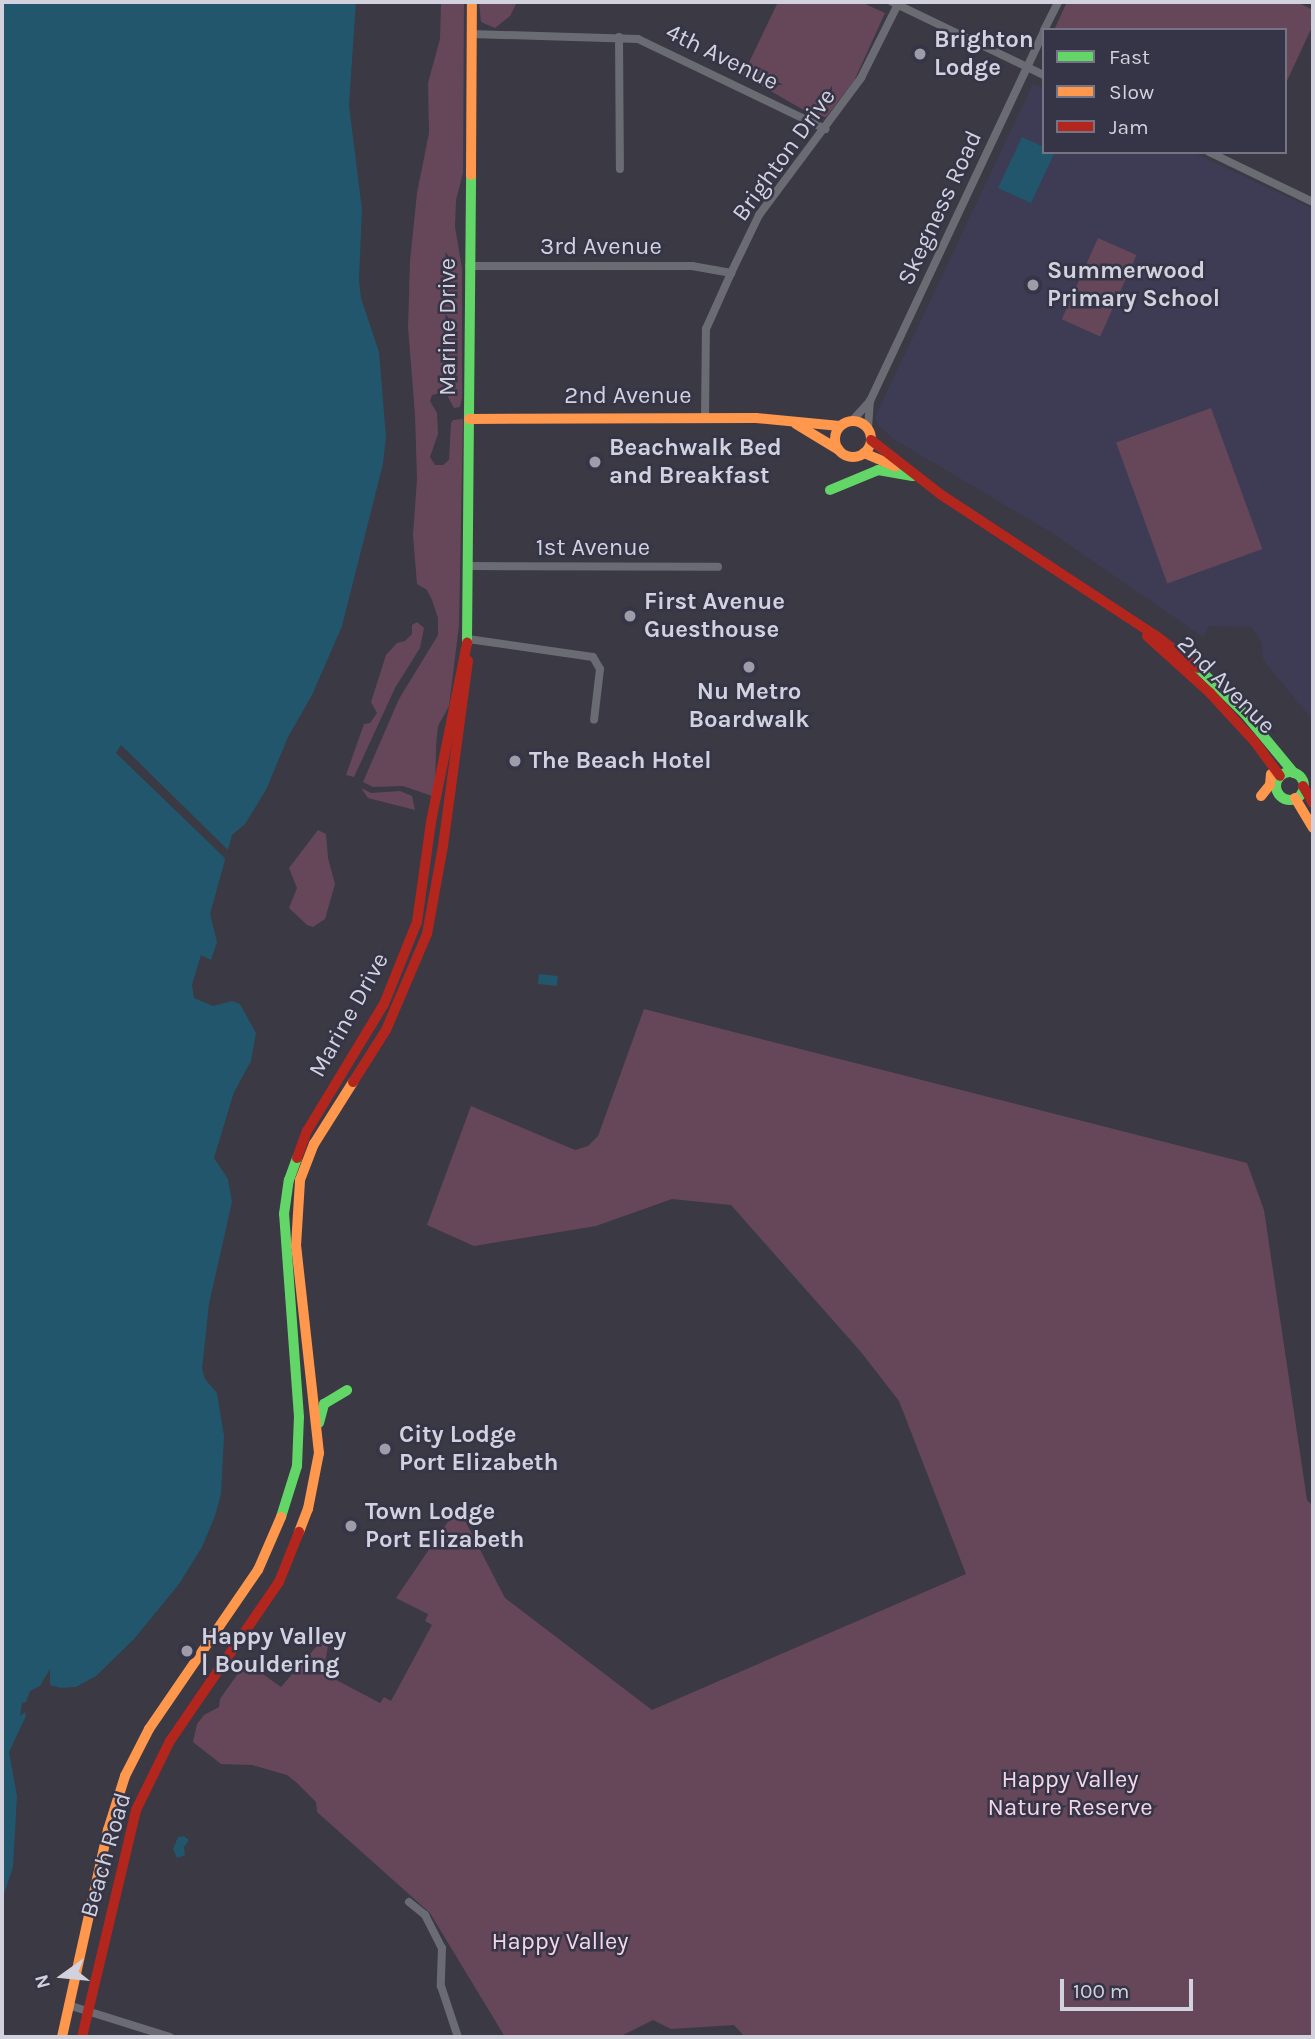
<!DOCTYPE html>
<style>
body{margin:0}
#map{position:relative;width:1315px;height:2039px;overflow:hidden;background:#3a3944;font-family:Karla,sans-serif}
div>[style]{position:absolute}
.built>*{inset:0;background:#3e3c54}
.green>*{inset:0;background:#664759;transform-origin:0 0}
.water>*{inset:0;background:#21566c;transform-origin:0 0}
.pier>*{inset:0;background:#3a3944}
.street>*{height:8px;margin:-4px;padding:0 4px;transform-origin:4px;border-radius:4px;background:#6b6b73}
.fast>*{height:10px;margin:-5px;padding:0 5px;transform-origin:5px;border-radius:5px;background:#63d668}
.fast>.ring{margin:-5px;padding:0;box-sizing:content-box;background:none;border:10px solid #63d668;border-radius:50%}
.slow>*{height:10px;margin:-5px;padding:0 5px;transform-origin:5px;border-radius:5px;background:#ff974d}
.slow>.ring{margin:-5px;padding:0;box-sizing:content-box;background:none;border:10px solid #ff974d;border-radius:50%}
.jam>*{height:10px;margin:-5px;padding:0 5px;transform-origin:5px;border-radius:5px;background:#b3261e}
.dots>*{width:19px;height:19px;translate:-50% -50%;box-sizing:border-box;border:4px solid #363548;border-radius:50%}
span{translate:-50% -50%;white-space:nowrap;text-align:center;line-height:1.15;-webkit-text-stroke:5px #363548;paint-order:stroke}
.poi-label{font-size:24px;color:#d2d2de;font-weight:700}
.left{translate:0 -50%;text-align:left}
.street-label{font-size:24px;color:#d2d2de}
.park-label{font-size:24px;color:#f6d6e6}
.frame{position:absolute;inset:0;border:4px solid #d2d2de;pointer-events:none}
.legend{position:absolute;left:1042px;top:28px;width:245px;height:126px;box-sizing:border-box;background:#363548;border:2px solid #747484;margin:0;padding:9px 12px;list-style:none;font-size:21px;color:#d2d2de}
.legend li{display:flex;align-items:center;gap:14px;height:35px}
.legend b{width:35px;border:2px solid #747484}
.north{position:absolute;left:28px;top:1941px;width:70px;height:70px;-webkit-text-stroke:5px #363548;paint-order:stroke;rotate:255deg;font-size:19px;font-weight:700;line-height:28px;text-align:center;color:#d2d2de}
.north::after{content:'';display:block;margin:auto;width:24px;height:32px;background:#d2d2de;clip-path:polygon(50% 0,100% 100%,50% 72%,0 100%)}
.scale{position:absolute;left:1060px;top:1979px;width:133px;height:32px;box-sizing:border-box;border:4px solid #d2d2de;border-top:0;padding-left:9px;font-size:21px;line-height:24px;white-space:nowrap;color:#d2d2de;-webkit-text-stroke:5px #363548;paint-order:stroke}
</style>
<div id="map">
<div class="built">
<i style="clip-path:polygon(1033px 84px,1044px 88px,1044px 152px,1192px 152px,1313px 209px,1313px 720px,1263px 660px,1262px 643px,1251px 627px,1209px 626px,1203px 637px,1052px 533px,892px 438px,878px 425px,875px 417px)"></i>
</div>
<div class="green">
<i style="clip-path:polygon(441px 2px,464px 2px,463px 173px,456px 200px,455px 227px,462px 268px,462px 398px,460px 407px,454px 408px,445px 392px,432px 395px,430px 401px,437px 413px,438px 434px,430px 457px,435px 465px,443px 465px,449px 460px,451px 423px,453px 420px,463px 419px,459px 625px,449px 706px,438px 726px,436px 746px,435px 797px,403px 786px,373px 787px,363px 782px,399px 699px,438px 635px,438px 618px,432px 600px,427px 590px,417px 584px,413px 535px,417px 479px,415px 415px,408px 327px,410px 261px,417px 193px,429px 133px,428px 83px,440px 39px)"></i>
<i style="clip-path:polygon(479px 2px,517px 2px,510px 16px,495px 28px,481px 22px)"></i>
<i style="clip-path:polygon(778px 2px,861px 2px,885px 13px,854px 81px,826px 117px,814px 116px,743px 75px)"></i>
<i style="clip-path:polygon(1067px 2px,1297px 2px,1313px 10px,1313px 25px,1285px 85px,1285px 30px,1054px 30px)"></i>
<i style="left:1098px;top:238px;width:42px;height:89px;rotate:24deg"></i>
<i style="left:1211px;top:408px;width:150px;height:101px;rotate:70deg"></i>
<i style="clip-path:polygon(417px 622px,424px 628px,420px 648px,395px 688px,354px 777px,346px 775px,364px 724px,370px 723px,377px 713px,371px 702px,386px 655px,397px 643px,405px 641px,412px 634px,412px 625px)"></i>
<i style="clip-path:polygon(361px 788px,371px 793px,400px 791px,412px 796px,415px 810px,368px 798px)"></i>
<i style="clip-path:polygon(318px 830px,326px 834px,328px 858px,335px 884px,325px 919px,313px 927px,307px 925px,289px 908px,297px 888px,289px 868px)"></i>
<i style="clip-path:polygon(644px 1009px,1247px 1163px,1264px 1210px,1307px 1500px,1313px 1506px,1313px 2037px,745px 2037px,734px 2025px,671px 2029px,653px 2020px,619px 2037px,505px 2037px,430px 1913px,317px 1812px,316px 1802px,297px 1783px,287px 1775px,252px 1765px,221px 1764px,193px 1742px,197px 1724px,204px 1715px,219px 1707px,220px 1699px,246px 1662px,281px 1687px,331px 1630px,323px 1673px,380px 1703px,384px 1697px,391px 1701px,432px 1625px,425px 1621px,428px 1614px,396px 1598px,458px 1507px,505px 1598px,652px 1710px,966px 1574px,899px 1401px,861px 1352px,731px 1205px,672px 1199px,596px 1226px,474px 1246px,427px 1225px,471px 1106px,575px 1150px,588px 1146px,598px 1136px)"></i>
</div>
<div class="water">
<i style="clip-path:polygon(2px 2px,356px 2px,349px 105px,362px 210px,359px 279px,361px 298px,379px 352px,386px 437px,383px 464px,342px 626px,312px 695px,288px 737px,266px 790px,245px 824px,232px 835px,210px 914px,217px 942px,211px 960px,201px 955px,192px 985px,194px 998px,213px 1006px,232px 1001px,240px 1004px,256px 1033px,251px 1061px,234px 1092px,214px 1158px,228px 1179px,232px 1202px,209px 1304px,202px 1369px,205px 1379px,217px 1393px,224px 1436px,221px 1494px,215px 1516px,202px 1547px,179px 1584px,134px 1639px,96px 1676px,76px 1687px,61px 1688px,50px 1685px,50px 1669px,40px 1686px,30px 1691px,26px 1702px,22px 1703px,20px 1716px,25px 1712px,26px 1716px,9px 1752px,17px 1796px,13px 1867px,2px 1900px)"></i>
<i style="clip-path:polygon(1022px 137px,1044px 147px,1044px 152px,1055px 152px,1031px 203px,998px 188px)"></i>
<i style="left:539px;top:974px;width:19px;height:10px;rotate:6deg"></i>
<i style="clip-path:polygon(184px 1836px,189px 1840px,184px 1847px,185px 1855px,177px 1858px,173px 1849px,178px 1837px)"></i>
</div>
<div class="pier">
<i style="clip-path:polygon(121px 745px,231px 853px,228px 861px,116px 753px)"></i>
</div>
<div class="street">
<i style="left:892px;top:2px;width:169px;rotate:25.7deg"></i>
<i style="left:1044px;top:30px;width:31px;rotate:-63deg"></i>
<i style="left:471px;top:34px;width:167px;rotate:1.7deg"></i>
<i style="left:638px;top:39px;width:208px;rotate:25.7deg"></i>
<i style="left:619px;top:37px;width:132px;rotate:89.6deg"></i>
<i style="left:1209px;top:152px;width:115px;rotate:25.7deg"></i>
<i style="left:469px;top:266px;width:223px"></i>
<i style="left:692px;top:266px;width:40px;rotate:10deg"></i>
<i style="left:705px;top:418px;width:89px;rotate:-89.4deg"></i>
<i style="left:706px;top:329px;width:61px;rotate:-65.9deg"></i>
<i style="left:731px;top:273px;width:64px;rotate:-64.2deg"></i>
<i style="left:759px;top:215px;width:171px;rotate:-53.3deg"></i>
<i style="left:861px;top:78px;width:85px;rotate:-63.4deg"></i>
<i style="left:852px;top:421px;width:27px;rotate:-48deg"></i>
<i style="left:870px;top:401px;width:409px;rotate:-64.8deg"></i>
<i style="left:868px;top:428px;width:27px;rotate:-86deg"></i>
<i style="left:468px;top:566px;width:250px;rotate:0.2deg"></i>
<i style="left:468px;top:639px;width:126px;rotate:8.2deg"></i>
<i style="left:593px;top:657px;width:14px;rotate:60deg"></i>
<i style="left:600px;top:669px;width:51px;rotate:96.7deg"></i>
<i style="left:409px;top:1902px;width:21px;rotate:39deg"></i>
<i style="left:425px;top:1915px;width:37px;rotate:63deg"></i>
<i style="left:442px;top:1948px;width:38px;rotate:92deg"></i>
<i style="left:441px;top:1986px;width:54px;rotate:71.6deg"></i>
<i style="left:68px;top:2005px;width:107px;rotate:17.4deg"></i>
</div>
<div class="fast">
<i style="left:830px;top:490px;width:52px;rotate:-22.6deg"></i>
<i style="left:878px;top:470px;width:35px;rotate:10deg"></i>
<i style="left:467px;top:643px;width:468px;rotate:-89.5deg"></i>
<i style="left:1198px;top:668px;width:66px;rotate:44.4deg"></i>
<i style="left:1245px;top:714px;width:77px;rotate:50.3deg"></i>
<i class="ring" style="left:1276px;top:772px;width:18px;height:18px"></i>
<i style="left:319px;top:1423px;width:20px;rotate:-75deg"></i>
<i style="left:324px;top:1404px;width:27px;rotate:-31deg"></i>
<i style="left:281px;top:1517px;width:53px;rotate:-72.6deg"></i>
<i style="left:297px;top:1466px;width:49px;rotate:-87.7deg"></i>
<i style="left:299px;top:1417px;width:204px;rotate:-94.2deg"></i>
<i style="left:284px;top:1214px;width:34px;rotate:-82deg"></i>
<i style="left:289px;top:1180px;width:23px;rotate:-70deg"></i>
</div>
<div class="slow">
<i style="left:471px;top:175px;width:173px;rotate:-89.7deg"></i>
<i style="left:469px;top:419px;width:287px;rotate:-0.2deg"></i>
<i style="left:756px;top:418px;width:84px;rotate:5.4deg"></i>
<i class="ring" style="left:835px;top:421px;width:26px;height:26px"></i>
<i style="left:796px;top:424px;width:50px;rotate:31.2deg"></i>
<i style="left:864px;top:453px;width:34px;rotate:23deg"></i>
<i style="left:1261px;top:796px;width:14px;rotate:-51deg"></i>
<i style="left:1270px;top:785px;width:11px;rotate:-85deg"></i>
<i style="left:1295px;top:798px;width:35px;rotate:59deg"></i>
<i style="left:299px;top:1532px;width:25px;rotate:-69deg"></i>
<i style="left:308px;top:1509px;width:57px;rotate:-78.9deg"></i>
<i style="left:319px;top:1453px;width:208px;rotate:-96.3deg"></i>
<i style="left:296px;top:1246px;width:66px;rotate:-86.5deg"></i>
<i style="left:300px;top:1180px;width:39px;rotate:-69deg"></i>
<i style="left:314px;top:1144px;width:73px;rotate:-57.8deg"></i>
<i style="left:62px;top:2037px;width:212px;rotate:-77.5deg"></i>
<i style="left:108px;top:1830px;width:57px;rotate:-72.5deg"></i>
<i style="left:125px;top:1776px;width:53px;rotate:-62.9deg"></i>
<i style="left:149px;top:1729px;width:193px;rotate:-55.6deg"></i>
<i style="left:258px;top:1570px;width:58px;rotate:-66.5deg"></i>
</div>
<div class="jam">
<i style="left:871px;top:440px;width:88px;rotate:38deg"></i>
<i style="left:940px;top:494px;width:257px;rotate:33.3deg"></i>
<i style="left:1155px;top:635px;width:54px;rotate:37.5deg"></i>
<i style="left:1147px;top:636px;width:85px;rotate:42.1deg"></i>
<i style="left:1210px;top:693px;width:67px;rotate:47.4deg"></i>
<i style="left:1255px;top:742px;width:42px;rotate:53.7deg"></i>
<i style="left:1303px;top:786px;width:20px;rotate:60deg"></i>
<i style="left:353px;top:1082px;width:62px;rotate:-57.6deg"></i>
<i style="left:386px;top:1030px;width:104px;rotate:-66.9deg"></i>
<i style="left:427px;top:934px;width:89px;rotate:-79.7deg"></i>
<i style="left:443px;top:846px;width:187px;rotate:-82.3deg"></i>
<i style="left:297px;top:1158px;width:29px;rotate:-70deg"></i>
<i style="left:307px;top:1131px;width:149px;rotate:-58.8deg"></i>
<i style="left:384px;top:1004px;width:88px;rotate:-68.1deg"></i>
<i style="left:417px;top:922px;width:101px;rotate:-82deg"></i>
<i style="left:431px;top:822px;width:183px;rotate:-78.6deg"></i>
<i style="left:82px;top:2037px;width:233px;rotate:-76.6deg"></i>
<i style="left:136px;top:1810px;width:77px;rotate:-63.8deg"></i>
<i style="left:170px;top:1741px;width:193px;rotate:-55.6deg"></i>
<i style="left:279px;top:1582px;width:54px;rotate:-68.2deg"></i>
</div>
<div class="dots">
<i style="left:920px;top:54px;background:#9d9ca8"></i>
<i style="left:1033px;top:285px;background:#9d9ca8"></i>
<i style="left:595px;top:462px;background:#9d9ca8"></i>
<i style="left:630px;top:616px;background:#9d9ca8"></i>
<i style="left:749px;top:667px;background:#9d9ca8"></i>
<i style="left:515px;top:761px;background:#9d9ca8"></i>
<i style="left:385px;top:1449px;background:#9d9ca8"></i>
<i style="left:351px;top:1526px;background:#9d9ca8"></i>
<i style="left:187px;top:1651px;background:#9d9ca8"></i>
</div>
<div class="poi-label">
<span class="left" style="left:934px;top:54px">Brighton<br>Lodge</span>
<span class="left" style="left:1047px;top:285px">Summerwood<br>Primary School</span>
<span class="left" style="left:609px;top:462px">Beachwalk Bed<br>and Breakfast</span>
<span class="left" style="left:644px;top:616px">First Avenue<br>Guesthouse</span>
<span style="left:749px;top:706px">Nu Metro<br>Boardwalk</span>
<span class="left" style="left:529px;top:761px">The Beach Hotel</span>
<span class="left" style="left:399px;top:1449px">City Lodge<br>Port Elizabeth</span>
<span class="left" style="left:365px;top:1526px">Town Lodge<br>Port Elizabeth</span>
<span class="left" style="left:201px;top:1651px">Happy Valley<br>| Bouldering</span>
</div>
<div class="street-label">
<span style="left:722px;top:57px;rotate:26deg">4th Avenue</span>
<span style="left:784px;top:155px;rotate:-54deg">Brighton Drive</span>
<span style="left:940px;top:208px;rotate:-65deg">Skegness Road</span>
<span style="left:601px;top:247px">3rd Avenue</span>
<span style="left:448px;top:327px;rotate:-90deg">Marine Drive</span>
<span style="left:628px;top:396px">2nd Avenue</span>
<span style="left:593px;top:548px">1st Avenue</span>
<span style="left:1226px;top:685px;rotate:45deg">2nd Avenue</span>
<span style="left:349px;top:1015px;rotate:-61deg">Marine Drive</span>
<span style="left:106px;top:1855px;rotate:-74deg">Beach Road</span>
</div>
<div class="park-label">
<span style="left:1070px;top:1794px">Happy Valley<br>Nature Reserve</span>
<span style="left:560px;top:1942px">Happy Valley</span>
</div>
<div class="frame"></div>
<ul class="legend">
<li><b style="height:9px;background:#63d668"></b>Fast</li>
<li><b style="height:9px;background:#ff974d"></b>Slow</li>
<li><b style="height:9px;background:#b3261e"></b>Jam</li>
</ul>
<div class="north">N</div>
<div class="scale">100 m</div>
</div>
